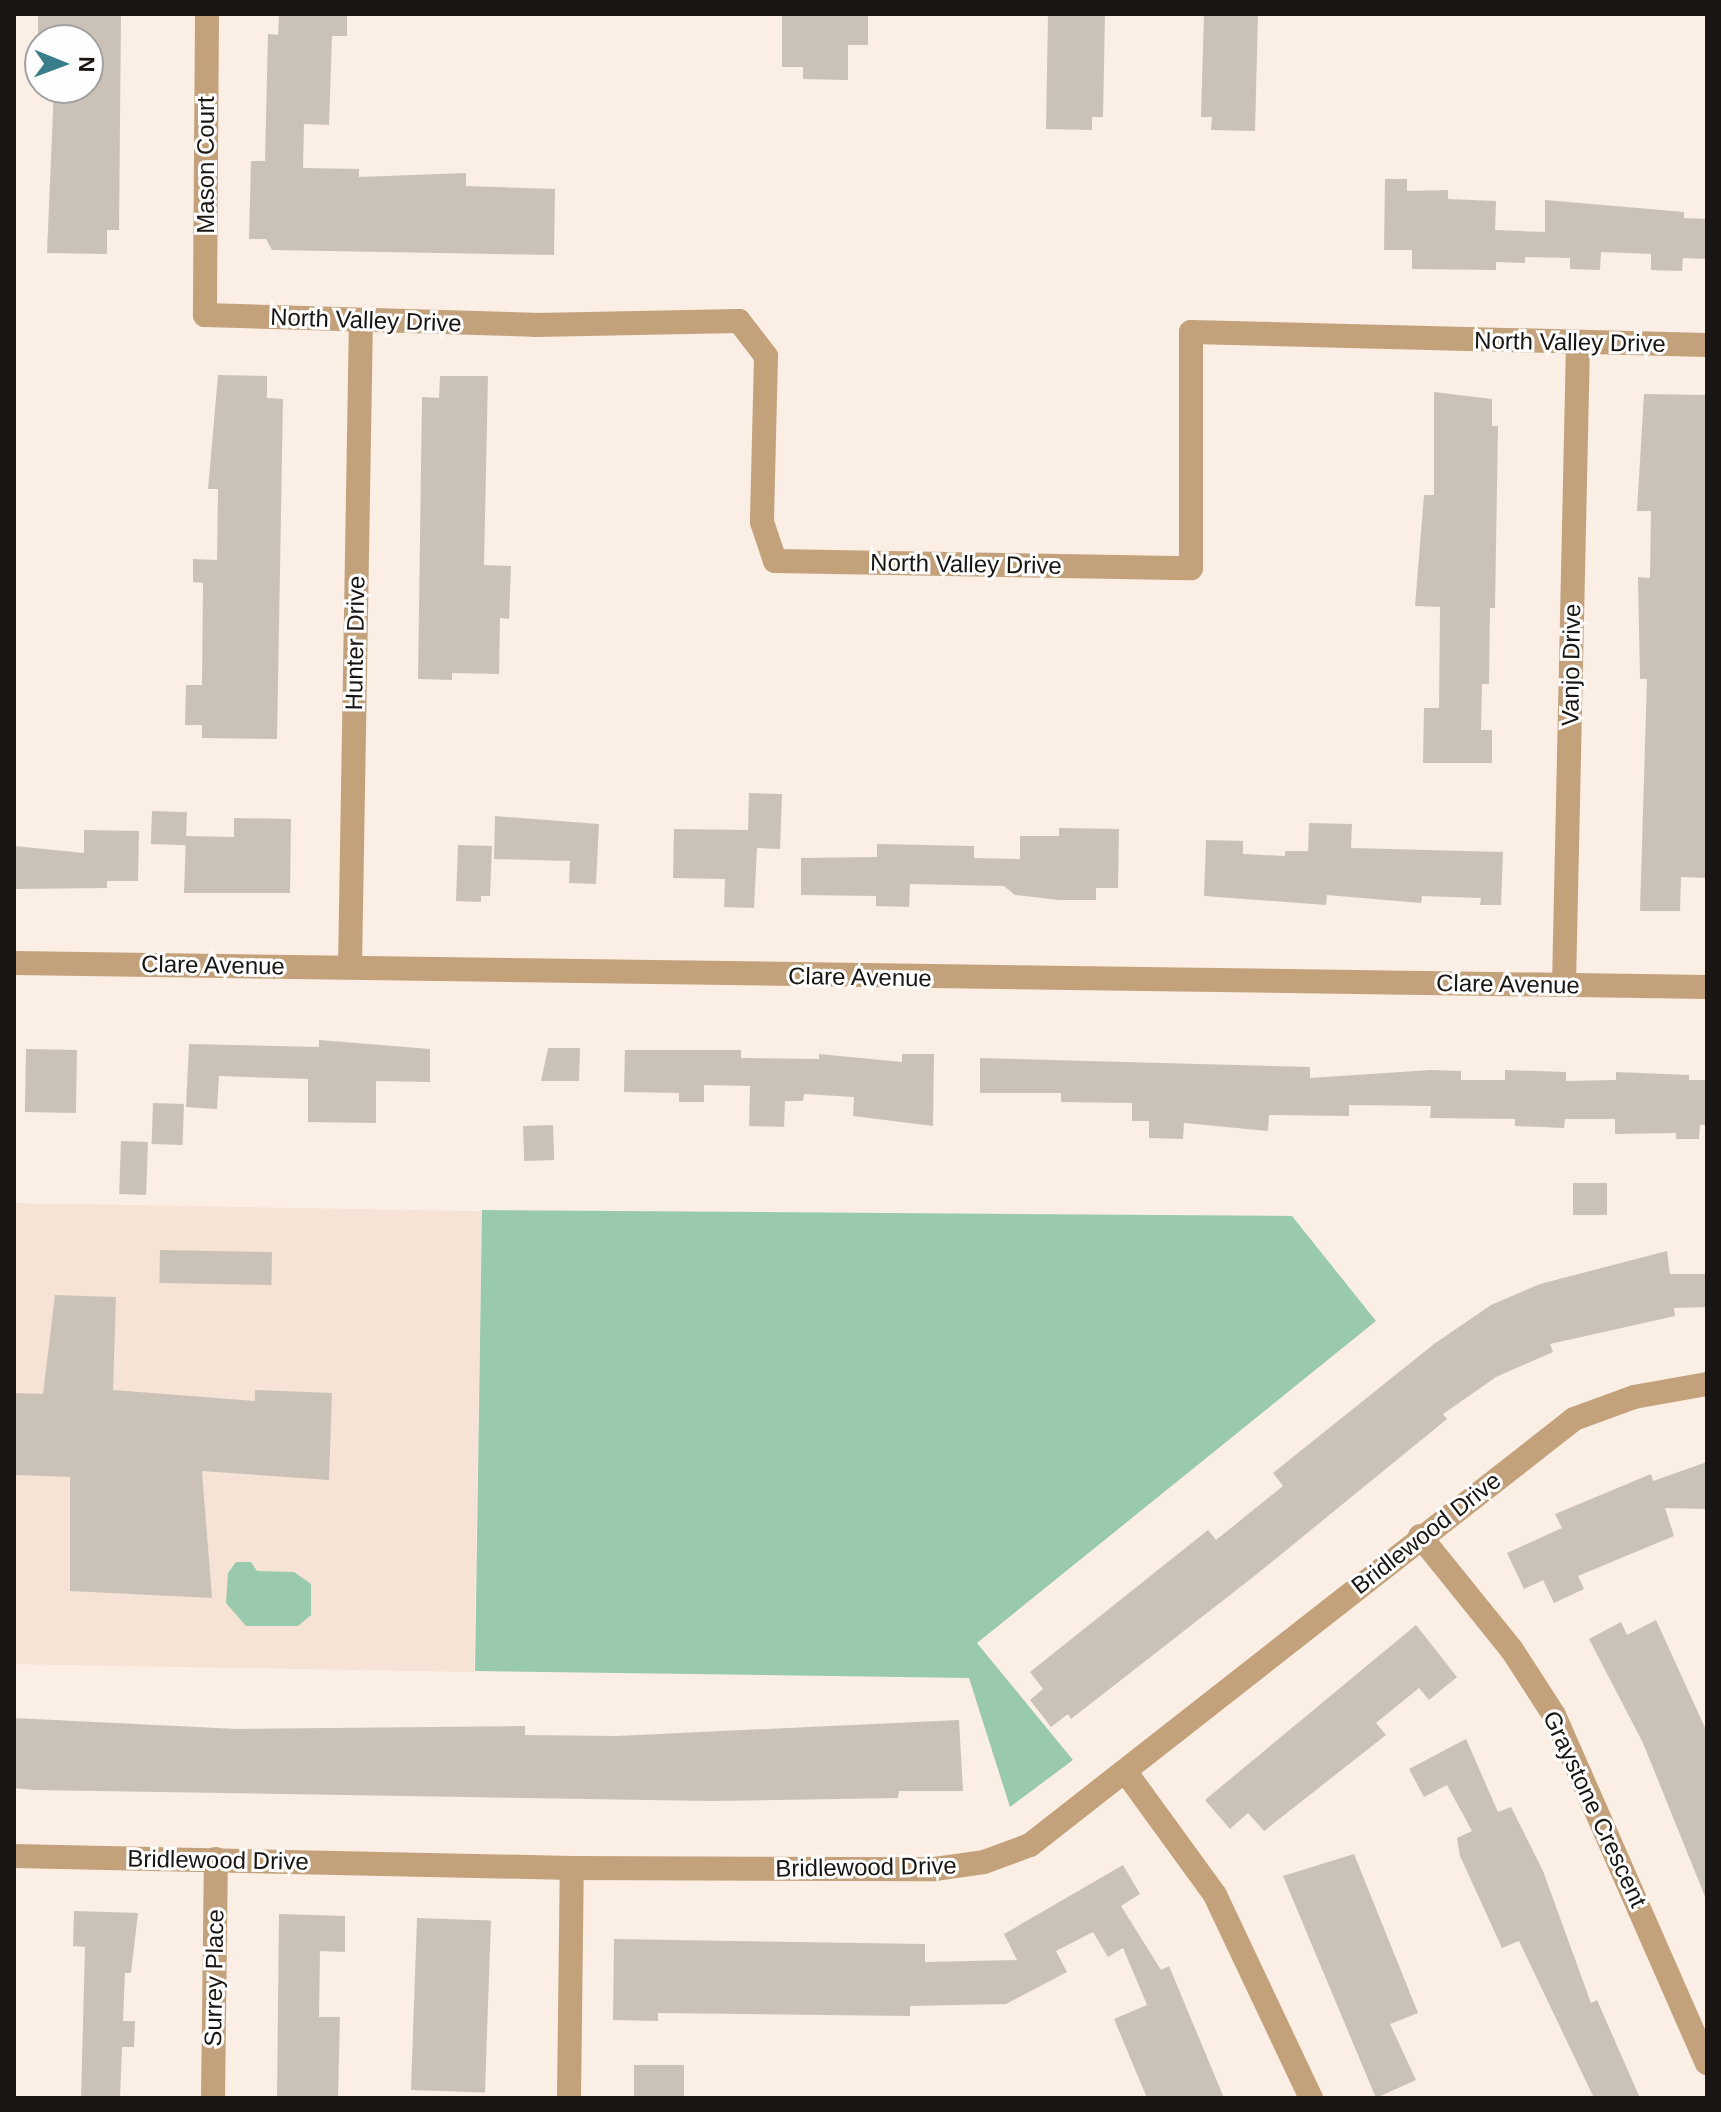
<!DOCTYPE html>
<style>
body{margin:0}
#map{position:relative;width:1721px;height:2112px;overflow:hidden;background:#fbeee5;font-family:Helvetica,sans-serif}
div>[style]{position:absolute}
.built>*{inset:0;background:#f7e2d6;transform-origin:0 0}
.green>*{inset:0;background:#9acaad}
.building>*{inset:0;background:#cbc2b7;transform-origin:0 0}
.minor>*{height:24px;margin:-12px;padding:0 12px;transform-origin:12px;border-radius:12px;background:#c3a27b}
span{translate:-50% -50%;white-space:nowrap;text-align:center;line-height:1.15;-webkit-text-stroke:6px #fefefe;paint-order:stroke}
.street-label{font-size:24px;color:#191512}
.frame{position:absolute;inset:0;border:16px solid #191512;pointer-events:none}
.north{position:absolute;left:24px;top:24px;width:80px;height:80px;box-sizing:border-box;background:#fefefe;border:2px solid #a2a1a0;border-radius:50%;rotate:91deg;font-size:22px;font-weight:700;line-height:32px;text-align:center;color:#191512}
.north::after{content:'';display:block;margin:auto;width:28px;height:36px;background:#3a7e8c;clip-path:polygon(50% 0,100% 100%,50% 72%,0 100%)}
</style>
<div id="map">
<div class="built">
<i style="left:14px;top:1203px;width:468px;height:461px;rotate:1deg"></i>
</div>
<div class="green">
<i style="clip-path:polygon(482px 1210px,1292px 1216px,1376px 1321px,977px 1643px,1073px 1760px,1010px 1807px,969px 1678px,475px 1671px)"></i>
<i style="clip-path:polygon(236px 1562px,251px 1562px,257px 1571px,294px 1572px,311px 1584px,311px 1615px,298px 1626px,246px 1626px,226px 1603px,228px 1573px)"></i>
</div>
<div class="building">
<i style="clip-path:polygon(38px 14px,121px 14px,119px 230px,107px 230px,107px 254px,47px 253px,54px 88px,88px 88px,88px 40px,38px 40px)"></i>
<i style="clip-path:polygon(279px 14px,347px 14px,347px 36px,332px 36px,329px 125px,304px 124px,303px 168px,359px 169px,359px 177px,466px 173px,466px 186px,555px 189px,554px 255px,272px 250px,266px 239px,249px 239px,251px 161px,265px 161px,268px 34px,278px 35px)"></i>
<i style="clip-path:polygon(782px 14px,868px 14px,868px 45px,848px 45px,848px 80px,803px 79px,803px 67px,782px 67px)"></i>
<i style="clip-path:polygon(1048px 14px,1105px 14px,1103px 117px,1092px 117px,1092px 130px,1046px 129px)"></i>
<i style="clip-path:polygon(1204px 14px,1258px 14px,1255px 131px,1211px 130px,1212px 117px,1201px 117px)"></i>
<i style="clip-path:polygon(1385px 179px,1407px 179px,1407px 191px,1448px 190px,1448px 199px,1496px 201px,1495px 230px,1545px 232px,1545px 200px,1684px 212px,1684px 218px,1707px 219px,1707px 259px,1683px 258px,1682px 271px,1651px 270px,1651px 254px,1601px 252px,1600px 270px,1570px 269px,1570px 258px,1525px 257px,1525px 263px,1496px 262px,1496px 270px,1412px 269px,1412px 250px,1384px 250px)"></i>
<i style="clip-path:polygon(218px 375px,267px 376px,267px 398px,283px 399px,277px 739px,202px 738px,202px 725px,185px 725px,186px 685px,202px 685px,203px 583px,193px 582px,193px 559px,217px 560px,218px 489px,208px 489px)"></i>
<i style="clip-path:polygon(440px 376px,488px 376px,484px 565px,511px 566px,509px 619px,500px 618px,499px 674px,452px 673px,452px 680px,418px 679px,422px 397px,439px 398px)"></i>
<i style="clip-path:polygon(1434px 392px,1492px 399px,1492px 426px,1498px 426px,1495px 608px,1490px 608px,1489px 684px,1482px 684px,1481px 730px,1492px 730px,1492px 763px,1423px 763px,1424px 708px,1439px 708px,1440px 607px,1415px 606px,1424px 495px,1434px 495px)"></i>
<i style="clip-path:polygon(1644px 394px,1706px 395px,1707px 878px,1681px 877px,1680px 911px,1640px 911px,1647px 679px,1640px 679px,1638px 577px,1650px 578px,1651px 511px,1637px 511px)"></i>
<i style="clip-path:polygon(749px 793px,782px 794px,780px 849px,757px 848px,754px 908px,724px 907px,725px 879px,673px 878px,674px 829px,748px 830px)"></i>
<i style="left:152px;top:811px;width:35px;height:33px;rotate:2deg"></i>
<i style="clip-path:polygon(495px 816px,599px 824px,596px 884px,569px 883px,570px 861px,494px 859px)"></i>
<i style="clip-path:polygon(234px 818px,291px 819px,290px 893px,184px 893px,186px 836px,234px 837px)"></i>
<i style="clip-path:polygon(1309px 823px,1352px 824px,1351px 848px,1503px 852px,1501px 905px,1480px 905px,1481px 898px,1422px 896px,1421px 903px,1327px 895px,1326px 905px,1204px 896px,1206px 840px,1243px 841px,1243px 854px,1285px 856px,1285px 851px,1308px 851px)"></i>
<i style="clip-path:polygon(1059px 828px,1119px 829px,1118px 888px,1096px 888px,1096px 900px,1059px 900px,1015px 895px,1004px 886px,910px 884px,909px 907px,876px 906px,876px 896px,801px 895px,801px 858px,877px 857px,877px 844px,974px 846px,974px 858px,1020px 859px,1020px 836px,1059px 836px)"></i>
<i style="clip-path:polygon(84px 830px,139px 831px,138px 881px,107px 881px,107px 888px,14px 889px,14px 846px,84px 853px)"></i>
<i style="clip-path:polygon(458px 845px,492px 846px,490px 896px,481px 896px,481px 902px,456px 901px)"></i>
<i style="clip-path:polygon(319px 1040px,430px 1049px,430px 1082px,376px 1081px,376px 1123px,308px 1122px,308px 1079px,219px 1076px,217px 1109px,186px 1107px,189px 1044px,319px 1047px)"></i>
<i style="clip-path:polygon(548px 1048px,580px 1048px,579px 1081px,541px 1081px)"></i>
<i style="left:26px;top:1049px;width:51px;height:63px;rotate:1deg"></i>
<i style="clip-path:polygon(625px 1050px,741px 1050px,741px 1058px,819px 1059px,819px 1054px,902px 1062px,902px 1054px,934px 1054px,933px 1126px,853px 1116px,854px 1097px,804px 1094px,803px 1101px,785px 1101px,784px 1127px,749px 1126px,750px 1086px,704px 1085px,704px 1102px,679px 1102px,679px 1093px,624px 1092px)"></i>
<i style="clip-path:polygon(980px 1058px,1310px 1067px,1310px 1078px,1431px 1070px,1461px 1071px,1461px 1080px,1505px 1080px,1505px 1070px,1566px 1072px,1566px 1081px,1616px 1080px,1616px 1072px,1689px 1075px,1689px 1080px,1707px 1080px,1707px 1125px,1700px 1125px,1699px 1139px,1676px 1139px,1676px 1133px,1615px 1134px,1615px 1119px,1565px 1119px,1564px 1128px,1515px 1126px,1515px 1119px,1430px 1118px,1431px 1106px,1349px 1105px,1349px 1116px,1269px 1115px,1268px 1131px,1184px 1123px,1183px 1139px,1149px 1138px,1149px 1121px,1132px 1121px,1132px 1103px,1061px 1102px,1061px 1093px,980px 1093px)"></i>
<i style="left:153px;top:1103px;width:31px;height:41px;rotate:2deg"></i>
<i style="left:553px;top:1125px;width:35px;height:30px;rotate:88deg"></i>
<i style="left:121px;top:1141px;width:27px;height:53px;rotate:2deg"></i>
<i style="left:1573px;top:1183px;width:34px;height:32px"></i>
<i style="left:160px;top:1250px;width:112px;height:33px;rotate:1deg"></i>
<i style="clip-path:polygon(1667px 1251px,1670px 1274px,1707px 1274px,1707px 1307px,1674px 1308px,1675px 1316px,1550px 1344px,1553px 1352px,1496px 1377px,1443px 1414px,1447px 1419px,1257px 1574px,1071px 1719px,1068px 1714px,1051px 1727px,1030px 1700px,1043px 1689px,1030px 1672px,1208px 1530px,1216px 1540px,1283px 1486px,1273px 1473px,1434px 1344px,1491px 1305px,1540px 1284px)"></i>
<i style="clip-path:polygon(55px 1295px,116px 1297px,113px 1390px,255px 1401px,255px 1390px,332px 1393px,329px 1480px,202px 1471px,212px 1598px,70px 1591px,70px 1477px,14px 1475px,14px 1393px,43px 1394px)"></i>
<i style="clip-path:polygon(1707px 1462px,1707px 1509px,1665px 1508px,1674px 1536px,1578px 1576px,1584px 1589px,1554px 1603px,1543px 1580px,1524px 1589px,1507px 1553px,1562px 1528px,1555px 1514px,1651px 1474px,1653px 1481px)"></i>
<i style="clip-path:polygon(1656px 1620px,1707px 1732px,1706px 1899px,1643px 1743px,1589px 1639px,1621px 1622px,1627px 1635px)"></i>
<i style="clip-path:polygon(1416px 1625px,1457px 1677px,1429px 1700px,1419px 1688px,1376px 1723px,1386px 1735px,1264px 1831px,1248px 1813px,1230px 1829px,1205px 1800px)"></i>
<i style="clip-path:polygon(14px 1718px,237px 1729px,525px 1726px,525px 1735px,616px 1736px,959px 1720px,963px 1791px,899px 1791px,898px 1798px,712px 1801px,34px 1790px,14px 1788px)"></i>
<i style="clip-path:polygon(1466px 1739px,1498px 1812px,1511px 1807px,1543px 1871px,1591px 2003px,1597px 2000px,1640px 2098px,1594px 2098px,1519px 1941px,1502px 1948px,1460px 1856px,1457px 1838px,1472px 1831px,1447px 1785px,1424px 1797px,1409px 1769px)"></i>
<i style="clip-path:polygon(1354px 1854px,1418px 2013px,1390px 2024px,1416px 2080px,1376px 2098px,1283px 1876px)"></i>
<i style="clip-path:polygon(1123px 1865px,1140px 1894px,1121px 1906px,1161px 1970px,1169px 1966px,1224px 2098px,1147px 2098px,1114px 2019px,1147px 2005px,1123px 1948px,1108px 1957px,1093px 1932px,1056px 1951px,1067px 1972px,1006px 2004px,910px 2006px,910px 2016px,658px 2013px,658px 2021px,613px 2020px,614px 1939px,925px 1944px,925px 1962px,1017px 1960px,1004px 1934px)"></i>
<i style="clip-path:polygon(74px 1911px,138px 1913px,131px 1973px,125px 1973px,123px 2021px,135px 2021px,134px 2047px,122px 2047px,120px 2098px,81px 2098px,85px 1947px,73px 1946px)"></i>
<i style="clip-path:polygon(279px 1914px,345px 1916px,345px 1952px,320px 1951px,319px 2017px,340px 2017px,338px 2098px,277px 2098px)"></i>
<i style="left:417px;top:1918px;width:74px;height:172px;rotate:2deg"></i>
<i style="left:634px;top:2065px;width:50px;height:33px"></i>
</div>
<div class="minor">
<i style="left:207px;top:14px;width:301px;rotate:90.4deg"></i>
<i style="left:205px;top:315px;width:330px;rotate:1.7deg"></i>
<i style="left:535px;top:325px;width:204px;rotate:-1.1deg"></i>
<i style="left:739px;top:321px;width:44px;rotate:52.4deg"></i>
<i style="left:766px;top:356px;width:166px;rotate:91.4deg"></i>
<i style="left:762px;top:522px;width:41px;rotate:71.6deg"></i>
<i style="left:775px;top:561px;width:416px;rotate:1deg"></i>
<i style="left:1191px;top:568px;width:236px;rotate:-90deg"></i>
<i style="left:1191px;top:332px;width:516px;rotate:1.44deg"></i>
<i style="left:14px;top:963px;width:1693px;rotate:0.81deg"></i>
<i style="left:350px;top:967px;width:647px;rotate:-89.03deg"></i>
<i style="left:1564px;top:985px;width:641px;rotate:-88.75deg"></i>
<i style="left:1420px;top:1536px;width:146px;rotate:51.1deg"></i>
<i style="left:1512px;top:1650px;width:77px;rotate:57.1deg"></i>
<i style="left:1554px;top:1715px;width:380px;rotate:66.3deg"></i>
<i style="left:1125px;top:1771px;width:153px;rotate:54deg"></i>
<i style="left:1215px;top:1895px;width:225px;rotate:64.7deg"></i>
<i style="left:14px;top:1856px;width:558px;rotate:1.23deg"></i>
<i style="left:572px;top:1868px;width:363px;rotate:0.2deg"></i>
<i style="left:935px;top:1869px;width:49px;rotate:-8.1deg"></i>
<i style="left:984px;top:1862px;width:49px;rotate:-20.3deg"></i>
<i style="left:1030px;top:1845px;width:691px;rotate:-38.06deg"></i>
<i style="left:1574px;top:1419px;width:64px;rotate:-20.1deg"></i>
<i style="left:1634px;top:1397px;width:74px;rotate:-10.1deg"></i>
<i style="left:213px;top:2098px;width:239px;rotate:-89.3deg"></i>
<i style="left:569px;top:2098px;width:230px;rotate:-89.3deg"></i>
</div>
<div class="street-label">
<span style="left:206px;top:165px;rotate:-90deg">Mason Court</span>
<span style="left:366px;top:320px;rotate:2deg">North Valley Drive</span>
<span style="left:1570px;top:342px;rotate:1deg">North Valley Drive</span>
<span style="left:966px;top:564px;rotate:1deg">North Valley Drive</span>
<span style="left:355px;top:643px;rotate:-89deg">Hunter Drive</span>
<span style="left:1571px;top:665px;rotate:-89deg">Vanjo Drive</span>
<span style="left:213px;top:965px;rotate:1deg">Clare Avenue</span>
<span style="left:860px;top:977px;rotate:1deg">Clare Avenue</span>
<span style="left:1508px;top:984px;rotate:1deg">Clare Avenue</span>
<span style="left:1426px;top:1533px;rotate:-38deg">Bridlewood Drive</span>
<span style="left:1595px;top:1809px;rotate:65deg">Graystone Crescent</span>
<span style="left:218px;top:1860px;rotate:1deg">Bridlewood Drive</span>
<span style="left:866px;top:1867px;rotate:-1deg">Bridlewood Drive</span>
<span style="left:214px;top:1978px;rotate:-89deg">Surrey Place</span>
</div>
<div class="frame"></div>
<div class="north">N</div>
</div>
